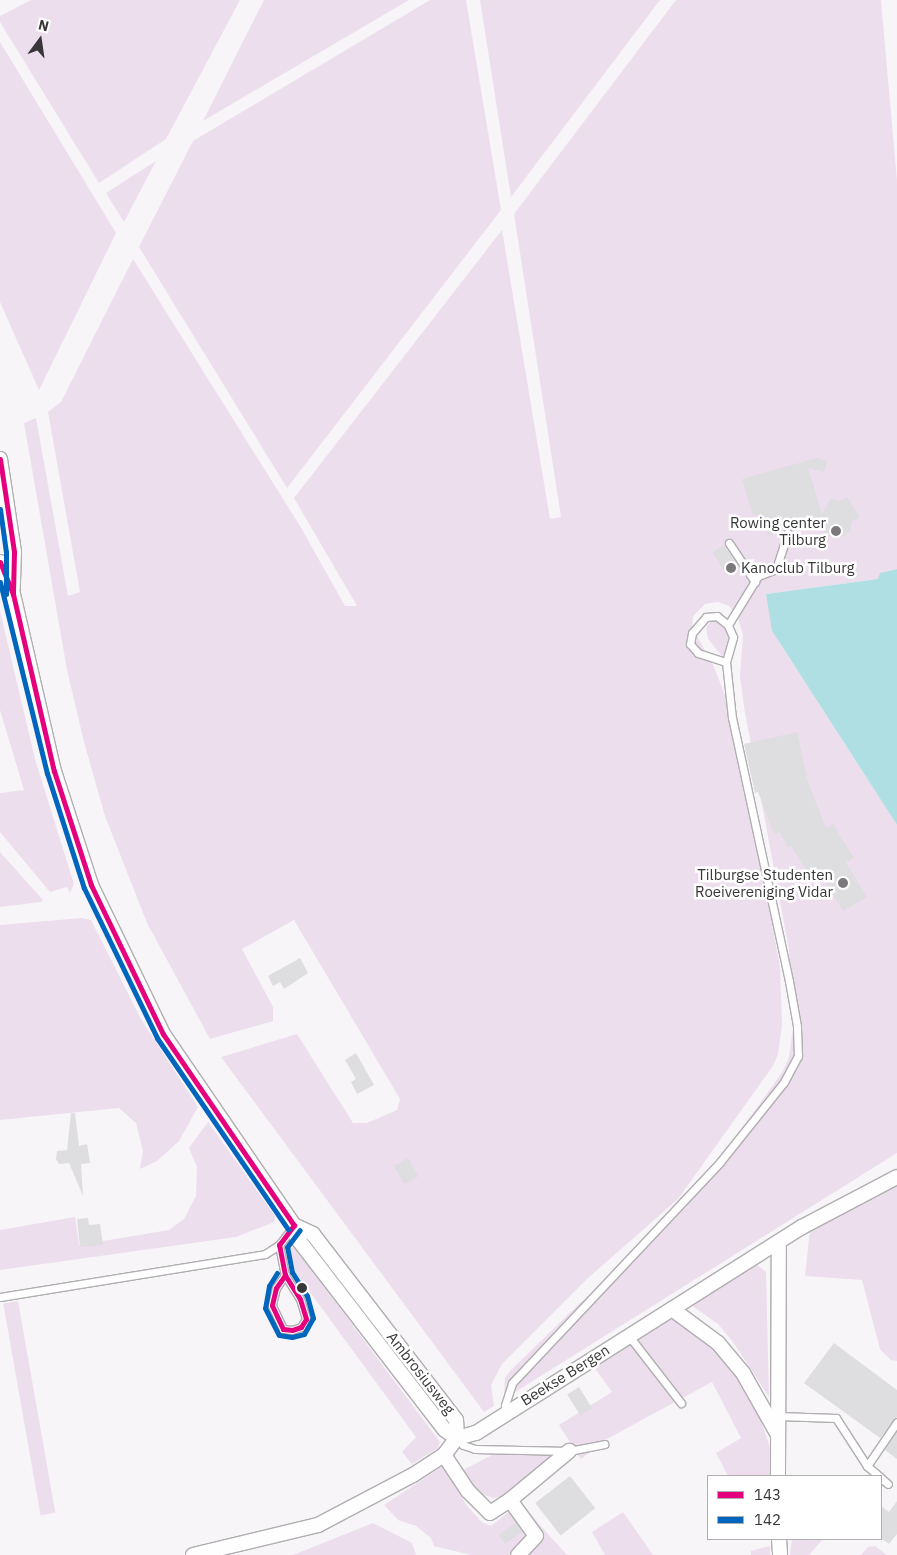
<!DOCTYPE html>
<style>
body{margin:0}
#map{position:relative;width:897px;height:1555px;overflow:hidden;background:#f7f5f8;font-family:"IBM Plex Sans",sans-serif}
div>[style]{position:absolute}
.green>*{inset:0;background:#eddeee;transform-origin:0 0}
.water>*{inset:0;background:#b0dfe3}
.building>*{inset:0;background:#dedddf;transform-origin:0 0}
.roads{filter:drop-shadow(1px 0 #b0aeb0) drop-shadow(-1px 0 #b0aeb0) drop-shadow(0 1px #b0aeb0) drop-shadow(0 -1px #b0aeb0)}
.lane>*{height:7px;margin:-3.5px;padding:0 3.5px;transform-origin:3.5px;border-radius:3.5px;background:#fefefe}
.street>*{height:14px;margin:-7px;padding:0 7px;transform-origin:7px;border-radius:7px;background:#fefefe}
.bus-1>*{height:5px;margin:-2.5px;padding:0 2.5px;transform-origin:2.5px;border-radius:2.5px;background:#e5007d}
.bus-2>*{height:5px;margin:-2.5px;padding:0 2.5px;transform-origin:2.5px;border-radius:2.5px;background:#0065bd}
.dots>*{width:14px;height:14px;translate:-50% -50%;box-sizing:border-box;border:2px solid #fff;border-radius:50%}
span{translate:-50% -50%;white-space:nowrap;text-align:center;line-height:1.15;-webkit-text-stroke:5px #fff;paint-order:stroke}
.poi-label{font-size:15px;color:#383638}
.right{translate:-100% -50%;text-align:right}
.left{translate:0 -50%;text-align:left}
.street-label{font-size:15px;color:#383638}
.legend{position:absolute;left:707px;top:1475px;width:175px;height:65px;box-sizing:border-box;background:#fff;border:1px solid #afafaf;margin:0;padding:6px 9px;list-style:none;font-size:15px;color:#383638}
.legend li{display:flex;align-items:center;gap:10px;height:25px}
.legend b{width:25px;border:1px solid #afafaf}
.north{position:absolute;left:15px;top:15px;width:50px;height:50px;-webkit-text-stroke:4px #fff;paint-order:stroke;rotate:14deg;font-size:14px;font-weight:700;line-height:20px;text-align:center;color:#383638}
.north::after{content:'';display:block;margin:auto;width:18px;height:22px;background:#383638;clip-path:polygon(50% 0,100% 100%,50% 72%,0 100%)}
</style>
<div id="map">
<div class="green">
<i style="clip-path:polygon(31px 0,240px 0,166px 139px,99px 183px,0 22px,0 16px)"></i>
<i style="clip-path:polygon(264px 0,409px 0,203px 121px)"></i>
<i style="clip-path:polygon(430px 0,466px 0,501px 210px,287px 488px,139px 247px,193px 141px)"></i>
<i style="clip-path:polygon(480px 0,660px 0,511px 197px)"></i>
<i style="clip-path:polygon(676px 0,881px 0,897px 181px,897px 569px,881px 573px,878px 579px,766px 594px,780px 644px,897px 825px,897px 1153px,504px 1399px,505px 1378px,511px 1370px,581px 1302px,655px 1238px,687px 1206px,783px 1071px,789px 1057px,793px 1028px,789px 950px,744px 707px,740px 676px,743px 635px,737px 615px,729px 606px,718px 602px,705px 604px,693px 616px,692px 627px,714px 667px,734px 718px,780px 967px,782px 1025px,778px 1054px,773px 1066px,678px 1199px,587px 1279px,502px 1364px,491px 1385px,494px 1406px,484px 1412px,221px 1057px,297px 1034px,353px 1123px,367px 1123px,397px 1110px,400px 1099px,294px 920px,242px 949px,273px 1007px,273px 1021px,210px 1039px,147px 923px,105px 816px,84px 742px,67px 670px,24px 423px,36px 418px,68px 596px,80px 592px,48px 412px,61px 402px,133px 259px,300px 526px,345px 606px,357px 606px,294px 498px,502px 230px,550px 519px,561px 517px,514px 214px)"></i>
<i style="clip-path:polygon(0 42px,116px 233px,39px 390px,0 302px)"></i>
<i style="clip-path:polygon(156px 161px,124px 222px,106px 193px)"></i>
<i style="clip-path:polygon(0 611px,35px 759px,74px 884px,70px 893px,67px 887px,50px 892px,0 832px,0 793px,24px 790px,0 710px)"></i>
<i style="clip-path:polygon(712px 618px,729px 621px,732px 626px,726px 654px,722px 656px,708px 639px,706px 628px)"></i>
<i style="clip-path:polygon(0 852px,43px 900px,41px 902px,0 907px)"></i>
<i style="clip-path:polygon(82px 918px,91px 920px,141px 1019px,198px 1107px,179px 1141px,157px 1161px,140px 1169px,143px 1151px,136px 1123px,119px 1108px,0 1120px,0 925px)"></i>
<i style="clip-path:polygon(208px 1122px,275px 1216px,274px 1222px,236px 1237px,0 1270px,0 1230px,75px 1217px,79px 1245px,169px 1230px,184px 1219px,196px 1196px,197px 1167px,189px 1148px)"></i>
<i style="clip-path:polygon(897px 1179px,897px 1361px,891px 1360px,880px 1349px,862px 1280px,805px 1276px,810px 1229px)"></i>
<i style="clip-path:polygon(289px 1246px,295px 1248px,440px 1442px,438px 1448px,412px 1464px,402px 1452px,416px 1437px,296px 1273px)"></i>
<i style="clip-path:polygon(756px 1264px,766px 1272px,769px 1397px,733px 1342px,718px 1324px,691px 1305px)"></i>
<i style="left:18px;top:1301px;width:215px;height:15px;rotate:80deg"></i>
<i style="clip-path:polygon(677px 1314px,733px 1367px,758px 1413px,770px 1447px,770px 1476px,728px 1476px,716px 1453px,741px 1438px,712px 1382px,605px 1440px,581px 1459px,559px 1425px,612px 1392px,594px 1367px)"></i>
<i style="clip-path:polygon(492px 1455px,552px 1455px,554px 1457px,503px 1497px,494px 1498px,480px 1494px,461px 1471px)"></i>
<i style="clip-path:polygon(443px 1466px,467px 1506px,483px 1523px,491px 1526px,520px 1503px,567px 1555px,471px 1555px,434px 1546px,431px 1538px,416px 1526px,398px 1520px,384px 1505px)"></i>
<i style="clip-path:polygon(623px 1512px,653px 1555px,605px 1555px,592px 1532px)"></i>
<i style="clip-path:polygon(373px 1523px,412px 1543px,416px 1555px,293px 1555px)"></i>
<i style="clip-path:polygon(792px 1539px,823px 1539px,809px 1555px,790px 1555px)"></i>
<i style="clip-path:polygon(770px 1546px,770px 1555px,751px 1555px,751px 1551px)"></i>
<i style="clip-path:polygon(875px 1546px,887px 1555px,861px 1555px,868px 1547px)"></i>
</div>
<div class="water">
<i style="clip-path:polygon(897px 569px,897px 825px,772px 631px,766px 594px,878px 579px,880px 573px)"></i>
</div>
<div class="building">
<i style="clip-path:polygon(817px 458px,827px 461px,824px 472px,808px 468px,822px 514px,831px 498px,840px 501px,847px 497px,860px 518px,852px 521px,850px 531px,843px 536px,828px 537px,829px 540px,815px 523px,792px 530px,786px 528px,769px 536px,762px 514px,753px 516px,742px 479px)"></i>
<i style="left:724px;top:545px;width:27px;height:14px;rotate:57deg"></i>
<i style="clip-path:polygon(797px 732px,808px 782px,826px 828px,833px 824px,854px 858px,846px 863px,867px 897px,843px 911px,822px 877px,814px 882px,791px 846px,788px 848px,780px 832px,774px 834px,758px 792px,755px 793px,744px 744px)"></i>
<i style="clip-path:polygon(300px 958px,308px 973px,284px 989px,280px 982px,273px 986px,268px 976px)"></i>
<i style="clip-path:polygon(356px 1053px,374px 1085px,357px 1094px,351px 1082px,356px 1079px,345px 1060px)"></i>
<i style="clip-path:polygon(71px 1113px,75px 1113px,79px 1146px,87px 1144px,90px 1163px,81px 1164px,83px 1196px,69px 1163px,59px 1164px,56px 1159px,57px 1151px,67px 1150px)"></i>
<i style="left:408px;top:1158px;width:21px;height:16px;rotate:61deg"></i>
<i style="clip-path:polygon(88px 1218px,89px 1225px,100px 1224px,103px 1245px,80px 1247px,77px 1219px)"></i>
<i style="clip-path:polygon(834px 1343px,897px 1390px,897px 1417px,880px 1438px,804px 1383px)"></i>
<i style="left:579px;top:1387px;width:25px;height:14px;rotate:58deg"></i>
<i style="clip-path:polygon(897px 1431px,897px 1459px,885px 1450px)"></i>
<i style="left:570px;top:1476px;width:41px;height:44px;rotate:52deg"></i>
<i style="clip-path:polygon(897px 1501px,897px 1534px,889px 1544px,881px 1538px,881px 1506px,889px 1512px)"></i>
<i style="left:516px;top:1523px;width:11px;height:21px;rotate:56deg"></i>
</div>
<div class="roads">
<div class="lane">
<i style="left:729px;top:543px;width:47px;rotate:56.3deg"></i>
<i style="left:728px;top:625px;width:57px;rotate:-58.5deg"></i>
<i style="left:758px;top:576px;width:19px;rotate:-21deg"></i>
<i style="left:776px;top:569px;width:38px;rotate:-72deg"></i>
<i style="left:279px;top:1245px;width:31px;rotate:79deg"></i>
<i style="left:285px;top:1275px;width:28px;rotate:58deg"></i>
<i style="left:300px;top:1299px;width:21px;rotate:73deg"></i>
<i style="left:306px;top:1319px;width:9px;rotate:122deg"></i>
<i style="left:301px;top:1327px;width:9px;rotate:162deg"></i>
<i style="left:292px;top:1330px;width:9px;rotate:-174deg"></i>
<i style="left:283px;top:1329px;width:26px;rotate:-115deg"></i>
<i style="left:272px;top:1305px;width:17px;rotate:-77deg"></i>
<i style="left:276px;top:1288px;width:16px;rotate:-55deg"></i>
<i style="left:0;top:1297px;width:268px;rotate:-9.2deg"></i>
<i style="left:265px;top:1254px;width:17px;rotate:-33deg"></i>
<i style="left:279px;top:1245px;width:24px;rotate:-52deg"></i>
<i style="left:629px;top:1336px;width:85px;rotate:52.2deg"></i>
<i style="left:507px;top:1412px;width:7px;rotate:-106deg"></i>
<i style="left:505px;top:1405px;width:23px;rotate:-72deg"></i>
<i style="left:512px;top:1383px;width:303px;rotate:-46.7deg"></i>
<i style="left:720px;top:1162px;width:102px;rotate:-51.3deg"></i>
<i style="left:784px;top:1082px;width:30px;rotate:-62deg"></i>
<i style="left:798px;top:1056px;width:30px;rotate:-92deg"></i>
<i style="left:797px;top:1026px;width:46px;rotate:-100.1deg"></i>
<i style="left:789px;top:981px;width:269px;rotate:-102.2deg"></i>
<i style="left:732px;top:718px;width:56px;rotate:-96.1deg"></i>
<i style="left:726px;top:662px;width:26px;rotate:-74deg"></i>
<i style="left:733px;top:637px;width:13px;rotate:-113deg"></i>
<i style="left:728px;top:625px;width:14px;rotate:-141deg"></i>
<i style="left:717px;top:616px;width:11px;rotate:175deg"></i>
<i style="left:706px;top:617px;width:21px;rotate:131deg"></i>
<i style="left:692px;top:633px;width:11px;rotate:100deg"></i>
<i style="left:690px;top:644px;width:12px;rotate:48deg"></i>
<i style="left:698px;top:653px;width:29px;rotate:18deg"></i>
<i style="left:778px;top:1416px;width:58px;rotate:2deg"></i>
<i style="left:836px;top:1418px;width:57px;rotate:57.1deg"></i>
<i style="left:867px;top:1466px;width:16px;rotate:40deg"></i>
<i style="left:457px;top:1438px;width:9px;rotate:49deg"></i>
<i style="left:463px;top:1445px;width:13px;rotate:18deg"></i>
<i style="left:475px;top:1449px;width:94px;rotate:1.2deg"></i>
<i style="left:569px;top:1451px;width:36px;rotate:-11deg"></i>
<i style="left:867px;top:1466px;width:53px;rotate:-55.7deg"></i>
<i style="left:881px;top:1478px;width:9px;rotate:41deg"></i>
</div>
<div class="street">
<i style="left:0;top:459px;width:94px;rotate:81.4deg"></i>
<i style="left:14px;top:552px;width:36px;rotate:92deg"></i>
<i style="left:0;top:562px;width:35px;rotate:68deg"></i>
<i style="left:13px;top:594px;width:182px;rotate:77deg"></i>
<i style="left:54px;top:771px;width:120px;rotate:72deg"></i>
<i style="left:91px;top:885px;width:165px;rotate:64.2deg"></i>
<i style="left:163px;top:1034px;width:232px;rotate:55.6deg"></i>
<i style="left:294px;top:1225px;width:13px;rotate:77deg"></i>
<i style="left:297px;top:1238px;width:242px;rotate:52.4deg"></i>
<i style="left:445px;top:1430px;width:14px;rotate:34deg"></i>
<i style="left:672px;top:1309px;width:57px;rotate:36.5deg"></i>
<i style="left:718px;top:1343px;width:39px;rotate:50deg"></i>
<i style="left:743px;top:1373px;width:69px;rotate:60.5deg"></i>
<i style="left:457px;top:1438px;width:20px;rotate:-15deg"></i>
<i style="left:476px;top:1433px;width:386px;rotate:-32.3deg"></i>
<i style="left:802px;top:1227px;width:107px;rotate:-27.8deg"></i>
<i style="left:444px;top:1455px;width:43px;rotate:56.3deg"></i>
<i style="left:468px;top:1491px;width:31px;rotate:45deg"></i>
<i style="left:490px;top:1513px;width:24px;rotate:-33deg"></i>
<i style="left:510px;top:1500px;width:44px;rotate:54.2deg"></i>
<i style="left:536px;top:1536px;width:26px;rotate:133deg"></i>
<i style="left:778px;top:1476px;width:234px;rotate:-89.8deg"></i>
<i style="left:510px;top:1500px;width:77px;rotate:-39.7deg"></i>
<i style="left:779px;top:1539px;width:16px;rotate:86deg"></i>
<i style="left:193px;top:1555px;width:129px;rotate:-13.5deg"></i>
<i style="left:318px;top:1525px;width:107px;rotate:-27.8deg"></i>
<i style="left:413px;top:1475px;width:37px;rotate:-33deg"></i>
<i style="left:444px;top:1455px;width:21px;rotate:-53deg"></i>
<i style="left:457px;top:1438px;width:18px;rotate:-93deg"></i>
<i style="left:456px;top:1420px;width:235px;rotate:-127.6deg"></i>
<i style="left:313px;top:1234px;width:21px;rotate:-155deg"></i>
</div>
</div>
<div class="bus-1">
<i style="left:0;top:459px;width:94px;rotate:81.4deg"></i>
<i style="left:14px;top:552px;width:42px;rotate:91.4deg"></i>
<i style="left:0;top:562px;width:35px;rotate:68deg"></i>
<i style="left:13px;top:594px;width:182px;rotate:77deg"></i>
<i style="left:54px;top:771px;width:120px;rotate:72deg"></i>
<i style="left:91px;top:885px;width:165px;rotate:64.2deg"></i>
<i style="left:163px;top:1034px;width:232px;rotate:55.6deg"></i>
<i style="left:285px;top:1275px;width:28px;rotate:58deg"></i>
<i style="left:300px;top:1299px;width:21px;rotate:73deg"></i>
<i style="left:306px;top:1319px;width:9px;rotate:122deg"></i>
<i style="left:301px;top:1327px;width:9px;rotate:162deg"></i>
<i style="left:292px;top:1330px;width:9px;rotate:-174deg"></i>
<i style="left:283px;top:1329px;width:26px;rotate:-115deg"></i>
<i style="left:272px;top:1305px;width:17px;rotate:-77deg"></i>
<i style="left:276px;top:1288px;width:16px;rotate:-55deg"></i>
<i style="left:285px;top:1275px;width:31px;rotate:-101deg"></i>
<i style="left:279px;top:1245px;width:25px;rotate:-53deg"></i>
</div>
<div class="bus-2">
<i style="left:0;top:509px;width:43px;rotate:82.1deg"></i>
<i style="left:6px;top:552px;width:42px;rotate:90deg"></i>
<i style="left:0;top:582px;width:197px;rotate:76.2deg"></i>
<i style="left:47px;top:773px;width:121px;rotate:72.2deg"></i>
<i style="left:84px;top:888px;width:167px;rotate:64deg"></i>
<i style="left:157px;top:1038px;width:232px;rotate:55.6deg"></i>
<i style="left:277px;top:1273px;width:15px;rotate:122deg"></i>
<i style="left:269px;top:1286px;width:22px;rotate:100deg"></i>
<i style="left:265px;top:1308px;width:30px;rotate:63deg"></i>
<i style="left:279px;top:1335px;width:13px;rotate:9deg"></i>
<i style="left:292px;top:1337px;width:12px;rotate:-14deg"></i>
<i style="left:304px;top:1334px;width:18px;rotate:-61deg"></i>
<i style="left:313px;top:1318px;width:23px;rotate:-105deg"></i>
<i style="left:307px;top:1296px;width:28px;rotate:-122deg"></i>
<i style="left:292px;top:1272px;width:25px;rotate:-101deg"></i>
<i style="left:287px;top:1247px;width:21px;rotate:-53deg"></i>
</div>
<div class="dots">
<i style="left:836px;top:531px;background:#7b797b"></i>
<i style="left:731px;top:568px;background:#7b797b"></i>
<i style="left:843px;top:883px;background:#7b797b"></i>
<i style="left:302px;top:1288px;background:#383638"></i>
</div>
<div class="poi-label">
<span class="right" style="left:826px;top:531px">Rowing center<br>Tilburg</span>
<span class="left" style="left:741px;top:568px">Kanoclub Tilburg</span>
<span class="right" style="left:833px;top:883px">Tilburgse Studenten<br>Roeivereniging Vidar</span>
</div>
<div class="street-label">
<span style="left:421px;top:1373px;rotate:52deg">Ambrosiusweg</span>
<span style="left:565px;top:1375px;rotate:-32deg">Beekse Bergen</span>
</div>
<ul class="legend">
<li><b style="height:6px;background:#e5007d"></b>143</li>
<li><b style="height:6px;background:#0065bd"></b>142</li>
</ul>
<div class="north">N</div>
</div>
